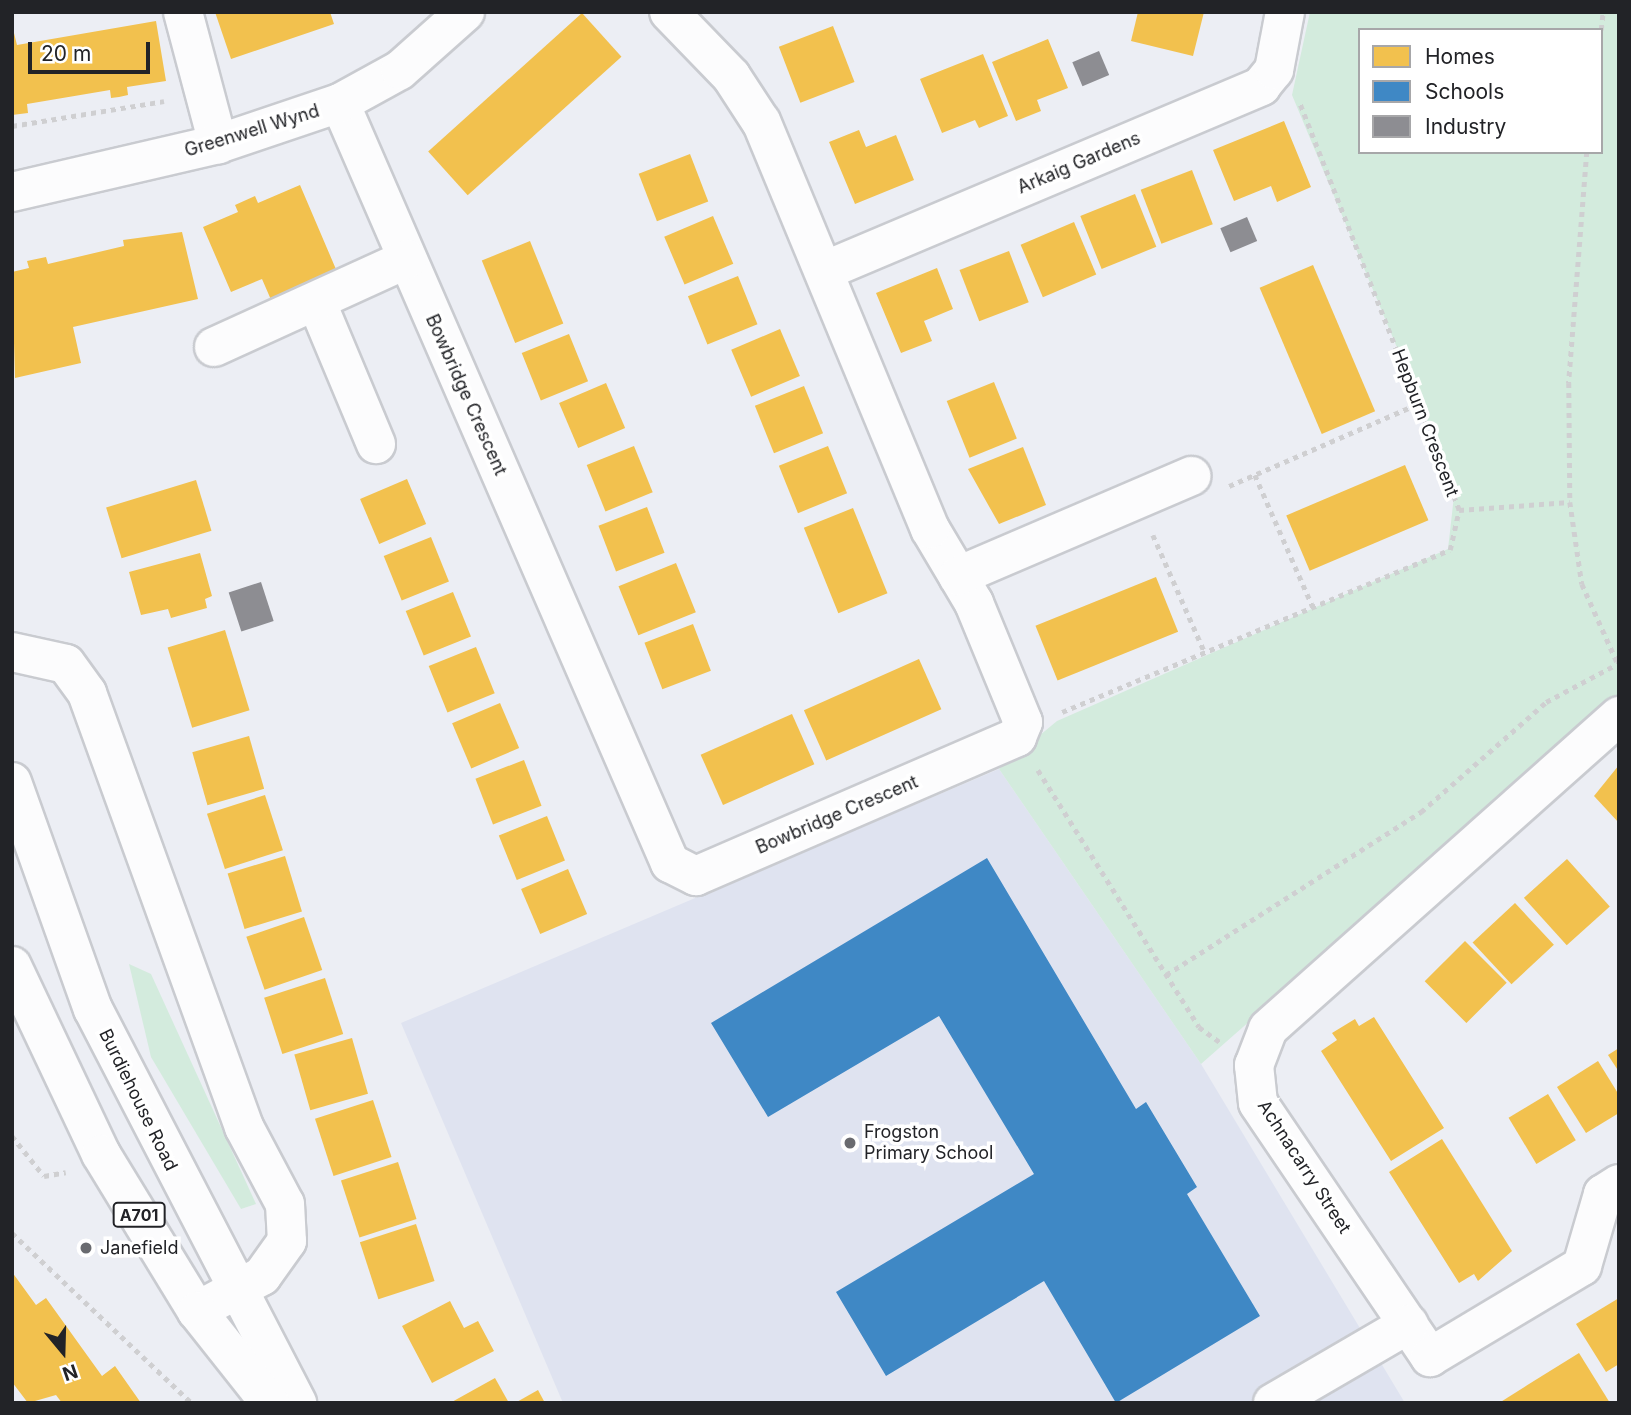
<!DOCTYPE html>
<style>
body{margin:0}
#map{position:relative;width:1631px;height:1415px;overflow:hidden;background:#eceef4;font-family:Inter,sans-serif}
div>[style]{position:absolute}
.built>*{inset:0;background:#dfe3f0}
.green>*{inset:0;background:#d3ebdd}
.homes>*{inset:0;background:#f2c14e;transform-origin:0 0}
.schools>*{inset:0;background:#3f88c5}
.industry>*{inset:0;background:#8d8d92;transform-origin:0 0}
.path>*{height:4.5px;margin-top:-2.25px;transform-origin:0;background:repeating-linear-gradient(90deg,#cfcfd1 0 5px,transparent 0 10px)}
.roads{filter:drop-shadow(2px 0 #c9cbd0) drop-shadow(-2px 0 #c9cbd0) drop-shadow(0 2px #c9cbd0) drop-shadow(0 -2px #c9cbd0)}
.minor>*{height:38px;margin:-19px;padding:0 19px;transform-origin:19px;border-radius:19px;background:#fcfcfd}
.major>*{height:38px;margin:-19px;padding:0 19px;transform-origin:19px;border-radius:19px;background:#fcfcfd}
.dots>*{width:19px;height:19px;translate:-50% -50%;box-sizing:border-box;border:4px solid #fff;border-radius:50%}
span{translate:-50% -50%;white-space:nowrap;text-align:center;line-height:1.15;-webkit-text-stroke:7px #fff;paint-order:stroke}
.shield-label span{padding:2px 5px;background:#fff;border:2px solid;border-radius:5px;-webkit-text-stroke-width:0}
.shield-label{font-size:16px;color:#222327;font-weight:700}
.street-label{font-size:18px;color:#222327}
.poi-label{font-size:18px;color:#222327}
.left{translate:0 -50%;text-align:left}
.frame{position:absolute;inset:0;border:14px solid #222327;pointer-events:none}
.legend{position:absolute;left:1358px;top:28px;width:245px;height:126px;box-sizing:border-box;background:#fff;border:2px solid #a7a7a9;margin:0;padding:9px 12px;list-style:none;font-size:21px;color:#222327}
.legend li{display:flex;align-items:center;gap:14px;height:35px}
.legend b{width:35px;border:2px solid #a7a7a9}
.north{position:absolute;left:28px;top:1317px;width:70px;height:70px;-webkit-text-stroke:5px #fff;paint-order:stroke;rotate:161deg;font-size:19px;font-weight:700;line-height:28px;text-align:center;color:#222327}
.north::after{content:'';display:block;margin:auto;width:24px;height:32px;background:#222327;clip-path:polygon(50% 0,100% 100%,50% 72%,0 100%)}
.scale{position:absolute;left:28px;top:42px;width:122px;height:32px;box-sizing:border-box;border:4px solid #222327;border-top:0;padding-left:9px;font-size:21px;line-height:24px;white-space:nowrap;color:#222327;-webkit-text-stroke:5px #fff;paint-order:stroke}
</style>
<div id="map">
<div class="built">
<i style="clip-path:polygon(999px 769px,1201px 1064px,1405px 1403px,563px 1403px,401px 1023px)"></i>
</div>
<div class="green">
<i style="clip-path:polygon(evenodd,1310px 12px,1619px 12px,1619px 696px,1201px 1064px,999px 769px,1057px 721px,1448px 549px,1455px 487px,1292px 95px,1310px 12px,1360px 30px,1601px 30px,1601px 152px,1360px 152px,1360px 30px)"></i>
<i style="clip-path:polygon(129px 964px,151px 974px,256px 1204px,241px 1209px,151px 1057px)"></i>
</div>
<div class="homes">
<i style="clip-path:polygon(215px 12px,330px 12px,334px 24px,231px 59px)"></i>
<i style="clip-path:polygon(1138px 12px,1204px 12px,1193px 56px,1131px 41px)"></i>
<i style="left:582px;top:13px;width:59px;height:207px;rotate:48deg"></i>
<i style="clip-path:polygon(156px 21px,166px 81px,127px 87px,128px 95px,119px 97px,111px 98px,110px 90px,27px 104px,28px 113px,12px 115px,12px 25px,17px 45px)"></i>
<i style="left:833px;top:26px;width:60px;height:58px;rotate:69deg"></i>
<i style="clip-path:polygon(1048px 39px,1068px 88px,1037px 100px,1041px 111px,1016px 121px,992px 62px)"></i>
<i style="clip-path:polygon(983px 54px,1008px 116px,979px 128px,975px 120px,942px 133px,920px 79px)"></i>
<i style="clip-path:polygon(1284px 121px,1311px 187px,1277px 202px,1271px 186px,1234px 201px,1213px 150px)"></i>
<i style="clip-path:polygon(859px 130px,866px 147px,896px 135px,914px 180px,855px 204px,829px 142px)"></i>
<i style="left:690px;top:154px;width:51px;height:55px;rotate:69deg"></i>
<i style="left:1192px;top:170px;width:58px;height:55px;rotate:69deg"></i>
<i style="clip-path:polygon(300px 185px,341px 281px,275px 309px,262px 279px,231px 292px,203px 227px,238px 212px,235px 205px,255px 196px,258px 203px)"></i>
<i style="left:1135px;top:194px;width:57px;height:59px;rotate:68deg"></i>
<i style="left:713px;top:216px;width:52px;height:53px;rotate:67deg"></i>
<i style="left:1074px;top:222px;width:57px;height:58px;rotate:67deg"></i>
<i style="clip-path:polygon(182px 232px,198px 299px,73px 327px,81px 363px,15px 378px,12px 272px,29px 268px,27px 261px,46px 257px,48px 264px,124px 246px,123px 240px)"></i>
<i style="left:530px;top:241px;width:89px;height:52px;rotate:68deg"></i>
<i style="left:1009px;top:251px;width:55px;height:53px;rotate:69deg"></i>
<i style="left:1313px;top:265px;width:159px;height:58px;rotate:67deg"></i>
<i style="clip-path:polygon(937px 268px,953px 309px,924px 321px,932px 341px,901px 353px,876px 293px)"></i>
<i style="left:738px;top:276px;width:52px;height:54px;rotate:68deg"></i>
<i style="left:780px;top:329px;width:51px;height:53px;rotate:67deg"></i>
<i style="left:569px;top:334px;width:51px;height:51px;rotate:68deg"></i>
<i style="left:994px;top:382px;width:61px;height:51px;rotate:68deg"></i>
<i style="left:606px;top:383px;width:49px;height:51px;rotate:67deg"></i>
<i style="left:804px;top:386px;width:51px;height:53px;rotate:68deg"></i>
<i style="left:634px;top:446px;width:50px;height:51px;rotate:68deg"></i>
<i style="left:828px;top:446px;width:51px;height:53px;rotate:68deg"></i>
<i style="clip-path:polygon(1023px 447px,1046px 505px,999px 524px,968px 469px)"></i>
<i style="left:1405px;top:465px;width:60px;height:129px;rotate:67deg"></i>
<i style="left:407px;top:479px;width:49px;height:51px;rotate:67deg"></i>
<i style="left:196px;top:480px;width:53px;height:94px;rotate:73deg"></i>
<i style="left:647px;top:507px;width:49px;height:52px;rotate:69deg"></i>
<i style="left:853px;top:508px;width:92px;height:53px;rotate:68deg"></i>
<i style="left:431px;top:537px;width:48px;height:51px;rotate:68deg"></i>
<i style="clip-path:polygon(200px 553px,212px 596px,205px 599px,207px 608px,171px 618px,168px 609px,141px 615px,129px 572px)"></i>
<i style="left:676px;top:563px;width:53px;height:62px;rotate:68deg"></i>
<i style="left:1156px;top:577px;width:59px;height:130px;rotate:68deg"></i>
<i style="left:453px;top:592px;width:48px;height:51px;rotate:68deg"></i>
<i style="left:693px;top:624px;width:50px;height:52px;rotate:69deg"></i>
<i style="left:225px;top:630px;width:84px;height:60px;rotate:73deg"></i>
<i style="left:476px;top:647px;width:50px;height:51px;rotate:68deg"></i>
<i style="left:919px;top:659px;width:55px;height:126px;rotate:66deg"></i>
<i style="left:500px;top:703px;width:49px;height:52px;rotate:67deg"></i>
<i style="left:792px;top:714px;width:55px;height:100px;rotate:66deg"></i>
<i style="left:249px;top:736px;width:55px;height:59px;rotate:74deg"></i>
<i style="left:524px;top:760px;width:49px;height:52px;rotate:69deg"></i>
<i style="clip-path:polygon(1619px 765px,1619px 823px,1594px 796px)"></i>
<i style="left:265px;top:795px;width:58px;height:61px;rotate:72deg"></i>
<i style="left:547px;top:816px;width:48px;height:52px;rotate:68deg"></i>
<i style="left:285px;top:856px;width:58px;height:60px;rotate:73deg"></i>
<i style="left:1567px;top:859px;width:64px;height:58px;rotate:48deg"></i>
<i style="left:568px;top:869px;width:49px;height:51px;rotate:67deg"></i>
<i style="left:1515px;top:903px;width:57px;height:58px;rotate:47deg"></i>
<i style="left:304px;top:917px;width:56px;height:61px;rotate:71deg"></i>
<i style="left:1465px;top:941px;width:59px;height:57px;rotate:45deg"></i>
<i style="left:325px;top:978px;width:59px;height:64px;rotate:72deg"></i>
<i style="clip-path:polygon(1374px 1017px,1444px 1128px,1391px 1161px,1321px 1051px,1337px 1040px,1332px 1033px,1355px 1019px,1359px 1026px)"></i>
<i style="left:352px;top:1038px;width:58px;height:60px;rotate:74deg"></i>
<i style="clip-path:polygon(1619px 1048px,1619px 1072px,1608px 1055px)"></i>
<i style="clip-path:polygon(1598px 1061px,1619px 1095px,1619px 1113px,1586px 1133px,1557px 1087px)"></i>
<i style="left:1548px;top:1094px;width:54px;height:46px;rotate:59deg"></i>
<i style="left:373px;top:1100px;width:60px;height:61px;rotate:72deg"></i>
<i style="clip-path:polygon(1442px 1139px,1512px 1251px,1478px 1281px,1474px 1274px,1459px 1283px,1389px 1172px)"></i>
<i style="left:398px;top:1162px;width:60px;height:60px;rotate:72deg"></i>
<i style="left:416px;top:1224px;width:60px;height:59px;rotate:72deg"></i>
<i style="clip-path:polygon(12px 1272px,36px 1305px,46px 1298px,102px 1376px,115px 1366px,141px 1403px,62px 1403px,56px 1395px,28px 1403px,12px 1382px)"></i>
<i style="clip-path:polygon(1619px 1298px,1619px 1364px,1606px 1372px,1576px 1324px)"></i>
<i style="clip-path:polygon(450px 1301px,464px 1328px,478px 1321px,494px 1351px,432px 1383px,402px 1326px)"></i>
<i style="clip-path:polygon(1579px 1353px,1610px 1403px,1499px 1403px,1529px 1384px)"></i>
<i style="clip-path:polygon(495px 1378px,509px 1403px,450px 1403px)"></i>
<i style="clip-path:polygon(538px 1390px,545px 1403px,515px 1403px)"></i>
</div>
<div class="schools">
<i style="clip-path:polygon(987px 858px,1136px 1109px,1146px 1102px,1197px 1187px,1187px 1194px,1260px 1316px,1116px 1403px,1044px 1281px,886px 1376px,836px 1292px,1034px 1174px,939px 1016px,768px 1117px,711px 1023px)"></i>
</div>
<div class="industry">
<i style="left:1099px;top:51px;width:26px;height:29px;rotate:67deg"></i>
<i style="left:1247px;top:217px;width:26px;height:29px;rotate:67deg"></i>
<i style="left:261px;top:582px;width:41px;height:34px;rotate:72deg"></i>
</div>
<div class="path">
<i style="left:1601px;top:30px;width:18px;rotate:-84deg"></i>
<i style="left:12px;top:126px;width:154px;rotate:-9.3deg"></i>
<i style="left:1587px;top:152px;width:232px;rotate:94.5deg"></i>
<i style="left:1569px;top:383px;width:119px;rotate:89.5deg"></i>
<i style="left:1570px;top:502px;width:83px;rotate:81.7deg"></i>
<i style="left:1582px;top:584px;width:88px;rotate:65.8deg"></i>
<i style="left:1255px;top:475px;width:144px;rotate:66.3deg"></i>
<i style="left:1229px;top:486px;width:206px;rotate:-23.5deg"></i>
<i style="left:1459px;top:510px;width:111px;rotate:-4.1deg"></i>
<i style="left:1153px;top:535px;width:129px;rotate:66.2deg"></i>
<i style="left:1062px;top:712px;width:420px;rotate:-22.7deg"></i>
<i style="left:1450px;top:550px;width:41px;rotate:-77.3deg"></i>
<i style="left:1459px;top:510px;width:439px;rotate:-111.4deg"></i>
<i style="left:1038px;top:770px;width:303px;rotate:57.9deg"></i>
<i style="left:1199px;top:1027px;width:27px;rotate:36deg"></i>
<i style="left:1166px;top:975px;width:303px;rotate:-32.6deg"></i>
<i style="left:1421px;top:812px;width:167px;rotate:-41.3deg"></i>
<i style="left:1546px;top:702px;width:83px;rotate:-28.1deg"></i>
<i style="left:12px;top:1136px;width:51px;rotate:51.3deg"></i>
<i style="left:44px;top:1176px;width:22px;rotate:-10deg"></i>
<i style="left:12px;top:1233px;width:248px;rotate:43.4deg"></i>
</div>
<div class="roads">
<div class="minor">
<i style="left:183px;top:12px;width:137px;rotate:75.1deg"></i>
<i style="left:340px;top:103px;width:829px;rotate:66.53deg"></i>
<i style="left:670px;top:863px;width:29px;rotate:27deg"></i>
<i style="left:696px;top:876px;width:350px;rotate:-23.4deg"></i>
<i style="left:1017px;top:737px;width:16px;rotate:-68deg"></i>
<i style="left:1023px;top:722px;width:129px;rotate:-112.4deg"></i>
<i style="left:974px;top:603px;width:86px;rotate:-120.7deg"></i>
<i style="left:930px;top:529px;width:441px;rotate:-112.5deg"></i>
<i style="left:761px;top:122px;width:55px;rotate:-123.1deg"></i>
<i style="left:731px;top:76px;width:89px;rotate:-134.1deg"></i>
<i style="left:12px;top:192px;width:212px;rotate:-13.1deg"></i>
<i style="left:218px;top:144px;width:129px;rotate:-18.6deg"></i>
<i style="left:340px;top:103px;width:68px;rotate:-28.8deg"></i>
<i style="left:400px;top:70px;width:87px;rotate:-41.7deg"></i>
<i style="left:824px;top:271px;width:475px;rotate:-22.9deg"></i>
<i style="left:1261px;top:86px;width:21px;rotate:-51deg"></i>
<i style="left:1274px;top:70px;width:59px;rotate:-79.3deg"></i>
<i style="left:317px;top:303px;width:153px;rotate:67.3deg"></i>
<i style="left:214px;top:347px;width:212px;rotate:-24.5deg"></i>
<i style="left:958px;top:576px;width:254px;rotate:-23.2deg"></i>
<i style="left:12px;top:652px;width:55px;rotate:12.5deg"></i>
<i style="left:66px;top:664px;width:36px;rotate:54deg"></i>
<i style="left:87px;top:693px;width:462px;rotate:70.1deg"></i>
<i style="left:244px;top:1127px;width:87px;rotate:62deg"></i>
<i style="left:285px;top:1204px;width:37px;rotate:87deg"></i>
<i style="left:287px;top:1241px;width:43px;rotate:125.5deg"></i>
<i style="left:262px;top:1276px;width:74px;rotate:151.7deg"></i>
<i style="left:1619px;top:716px;width:470px;rotate:138.3deg"></i>
<i style="left:1268px;top:1029px;width:39px;rotate:111deg"></i>
<i style="left:1254px;top:1065px;width:38px;rotate:84deg"></i>
<i style="left:1258px;top:1103px;width:307px;rotate:55.9deg"></i>
<i style="left:1430px;top:1357px;width:177px;rotate:-30.9deg"></i>
<i style="left:1582px;top:1266px;width:75px;rotate:-73.7deg"></i>
<i style="left:1603px;top:1194px;width:19px;rotate:-32deg"></i>
<i style="left:1273px;top:1403px;width:157px;rotate:-30.2deg"></i>
</div>
<div class="major">
<i style="left:12px;top:782px;width:241px;rotate:70.4deg"></i>
<i style="left:93px;top:1009px;width:444px;rotate:62.6deg"></i>
<i style="left:12px;top:966px;width:208px;rotate:64.7deg"></i>
<i style="left:101px;top:1154px;width:184px;rotate:58.6deg"></i>
<i style="left:197px;top:1311px;width:117px;rotate:51.6deg"></i>
</div>
</div>
<div class="dots">
<i style="left:850px;top:1143px;background:#696a6f"></i>
<i style="left:86px;top:1248px;background:#696a6f"></i>
</div>
<div class="shield-label">
<span style="left:139px;top:1215px">A701</span>
</div>
<div class="street-label">
<span style="left:252px;top:131px;rotate:-17deg">Greenwell Wynd</span>
<span style="left:1079px;top:163px;rotate:-23deg">Arkaig Gardens</span>
<span style="left:466px;top:395px;rotate:66deg">Bowbridge Crescent</span>
<span style="left:1425px;top:423px;rotate:69deg">Hepburn Crescent</span>
<span style="left:837px;top:815px;rotate:-23deg">Bowbridge Crescent</span>
<span style="left:138px;top:1100px;rotate:64deg">Burdiehouse Road</span>
<span style="left:1304px;top:1167px;rotate:57deg">Achnacarry Street</span>
</div>
<div class="poi-label">
<span class="left" style="left:864px;top:1143px">Frogston<br>Primary School</span>
<span class="left" style="left:100px;top:1248px">Janefield</span>
</div>
<div class="frame"></div>
<ul class="legend">
<li><b style="height:19px;background:#f2c14e"></b>Homes</li>
<li><b style="height:19px;background:#3f88c5"></b>Schools</li>
<li><b style="height:19px;background:#8d8d92"></b>Industry</li>
</ul>
<div class="north">N</div>
<div class="scale">20 m</div>
</div>
